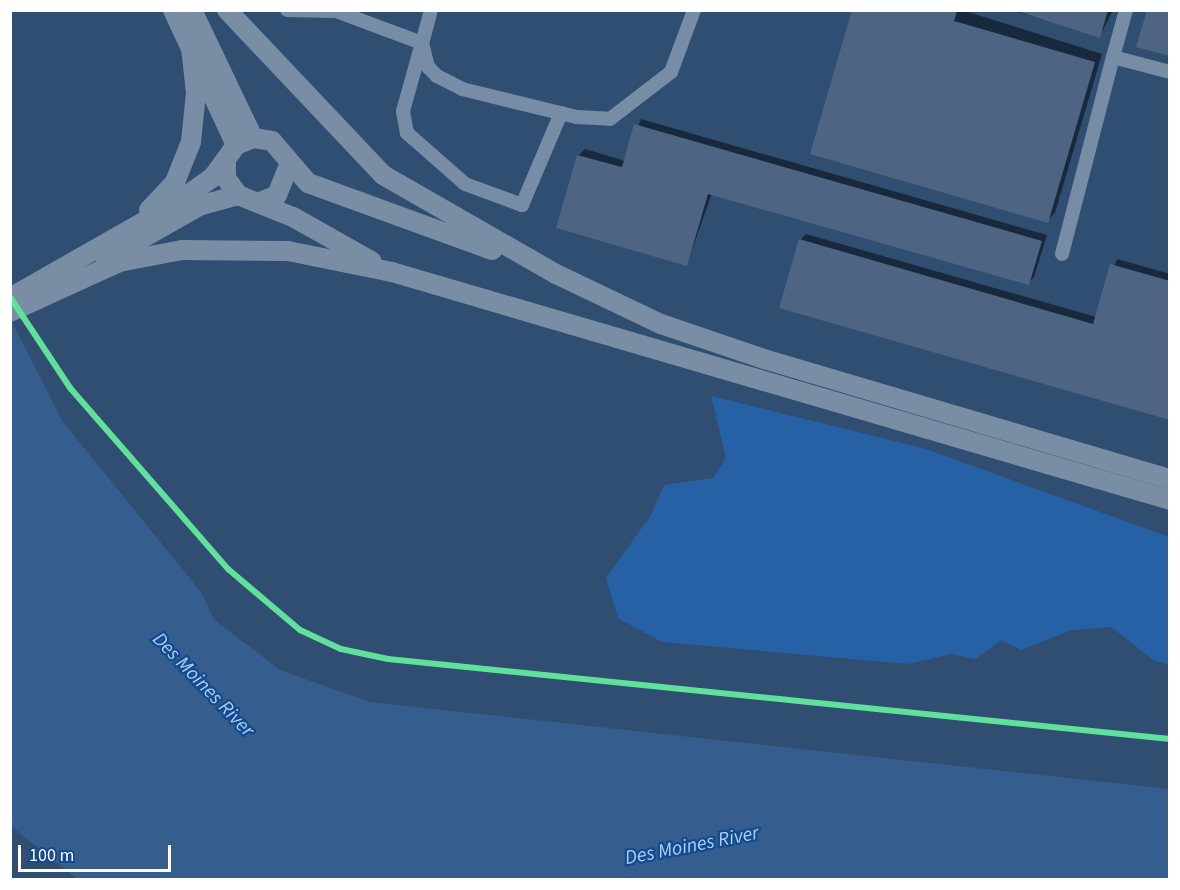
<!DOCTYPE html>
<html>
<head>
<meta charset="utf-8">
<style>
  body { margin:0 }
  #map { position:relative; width:1180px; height:890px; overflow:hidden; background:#304e72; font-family:"Source Sans 3",sans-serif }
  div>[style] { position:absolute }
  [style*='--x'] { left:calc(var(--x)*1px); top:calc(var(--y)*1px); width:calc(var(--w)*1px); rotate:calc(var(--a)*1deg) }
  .green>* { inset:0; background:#2761a5 }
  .water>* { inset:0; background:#355d8d }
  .shadow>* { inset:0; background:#0007 }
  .building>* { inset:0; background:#4d6582 }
  .minor>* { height:14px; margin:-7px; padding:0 7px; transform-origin:7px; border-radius:7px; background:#778da6 }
  .highway>* { height:20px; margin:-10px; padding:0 10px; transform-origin:10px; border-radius:10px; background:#798ea5 }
  .cycleway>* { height:6px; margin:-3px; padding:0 3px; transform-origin:3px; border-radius:3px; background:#60e19b }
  span { translate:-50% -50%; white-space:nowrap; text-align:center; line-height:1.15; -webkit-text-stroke:4.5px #144a8e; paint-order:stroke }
  .water-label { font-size:20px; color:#aacef8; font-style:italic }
  .frame { position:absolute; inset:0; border:12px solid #fff; pointer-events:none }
  .scale { position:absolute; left:18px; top:845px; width:153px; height:27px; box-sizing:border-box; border:3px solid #fff; border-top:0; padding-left:8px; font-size:18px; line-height:21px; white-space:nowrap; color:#fff; -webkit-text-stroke:4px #144a8e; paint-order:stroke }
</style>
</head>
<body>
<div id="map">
  <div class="green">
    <i style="clip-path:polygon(711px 396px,923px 448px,1169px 537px,1169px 664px,1155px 661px,1111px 627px,1072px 630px,1021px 650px,1001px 640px,975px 659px,951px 654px,908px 664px,662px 642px,618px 618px,606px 578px,651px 515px,664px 485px,713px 478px,726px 458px)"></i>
  </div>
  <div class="water">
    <i style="clip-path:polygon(10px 318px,63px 422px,201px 592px,214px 620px,280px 670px,370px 702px,1169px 789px,1169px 879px,77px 879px,11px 826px)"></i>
  </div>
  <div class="shadow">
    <i style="clip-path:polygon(854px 10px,962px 10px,1102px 54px,1055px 213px,1047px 221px)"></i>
    <i style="clip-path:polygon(1011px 10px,1113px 10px,1100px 36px)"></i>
    <i style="clip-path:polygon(641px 119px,1047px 235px,1034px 277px,1028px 283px,712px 193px,687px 264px,558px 227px,579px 155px,585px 149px,625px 161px)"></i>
    <i style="clip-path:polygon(806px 234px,1096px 317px,1117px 259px,1170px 274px,1170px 418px,800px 240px)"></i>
  </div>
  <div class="building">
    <i style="clip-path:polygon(852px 10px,957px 10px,954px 21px,1095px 62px,1048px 223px,810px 154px)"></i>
    <i style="clip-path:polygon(1014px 10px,1108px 10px,1100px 38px)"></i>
    <i style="clip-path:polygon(1147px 10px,1170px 10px,1170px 56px,1136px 47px)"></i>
    <i style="clip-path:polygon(634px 124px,1042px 241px,1029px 285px,708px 194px,687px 266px,556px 228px,577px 155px,622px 167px)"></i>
    <i style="clip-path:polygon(799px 239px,1093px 324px,1110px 264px,1170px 281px,1170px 420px,779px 308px)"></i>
  </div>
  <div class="minor">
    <i style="--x:287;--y:10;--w:49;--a:1.2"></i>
    <i style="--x:336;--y:11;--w:92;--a:20.4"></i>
    <i style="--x:422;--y:43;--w:71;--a:105.6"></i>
    <i style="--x:403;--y:111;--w:22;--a:80"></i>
    <i style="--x:407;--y:133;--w:77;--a:41.3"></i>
    <i style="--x:465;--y:184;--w:61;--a:20.2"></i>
    <i style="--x:522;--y:205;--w:100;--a:-67"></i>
    <i style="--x:431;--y:10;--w:34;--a:105"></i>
    <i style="--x:422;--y:43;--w:25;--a:76"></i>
    <i style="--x:428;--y:67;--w:13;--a:45"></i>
    <i style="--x:437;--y:76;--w:28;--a:27"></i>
    <i style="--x:462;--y:89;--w:118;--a:13.7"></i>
    <i style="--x:577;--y:117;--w:33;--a:3"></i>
    <i style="--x:610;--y:119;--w:77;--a:-37.6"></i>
    <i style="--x:671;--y:72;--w:66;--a:-69.6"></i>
    <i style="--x:1126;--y:10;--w:49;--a:105.5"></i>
    <i style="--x:1113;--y:57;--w:59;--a:14.7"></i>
    <i style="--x:1062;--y:254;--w:203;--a:-75.5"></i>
  </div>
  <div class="highway">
    <i style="--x:173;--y:10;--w:149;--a:65"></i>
    <i style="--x:192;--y:10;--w:142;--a:64.5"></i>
    <i style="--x:227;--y:10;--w:227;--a:46.6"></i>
    <i style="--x:383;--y:175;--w:199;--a:29.8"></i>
    <i style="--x:556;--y:274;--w:116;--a:25.5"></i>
    <i style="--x:661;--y:324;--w:109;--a:18.8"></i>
    <i style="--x:764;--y:359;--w:423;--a:16.5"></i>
    <i style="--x:226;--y:163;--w:15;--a:90"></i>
    <i style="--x:226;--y:178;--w:21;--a:55"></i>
    <i style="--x:238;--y:195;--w:59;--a:21.8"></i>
    <i style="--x:293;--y:217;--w:90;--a:29.4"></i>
    <i style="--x:260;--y:202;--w:18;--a:-22"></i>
    <i style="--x:277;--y:195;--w:31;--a:-68"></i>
    <i style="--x:149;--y:210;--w:38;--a:-47"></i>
    <i style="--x:175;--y:182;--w:43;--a:-68.2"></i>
    <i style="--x:191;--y:142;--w:49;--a:-84.2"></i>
    <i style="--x:196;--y:93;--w:46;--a:-96.2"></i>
    <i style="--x:106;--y:259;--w:107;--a:-29.7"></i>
    <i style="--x:199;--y:206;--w:41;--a:-15.8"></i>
    <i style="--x:17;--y:294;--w:182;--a:-29.7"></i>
    <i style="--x:175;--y:204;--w:47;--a:-35.4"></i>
    <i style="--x:213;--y:177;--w:39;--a:-54"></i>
    <i style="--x:236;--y:145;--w:18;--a:-22"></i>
    <i style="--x:253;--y:138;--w:19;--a:9"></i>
    <i style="--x:272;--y:141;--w:55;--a:49.4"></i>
    <i style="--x:308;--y:183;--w:196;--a:20"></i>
    <i style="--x:10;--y:312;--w:120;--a:-24.6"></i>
    <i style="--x:119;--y:262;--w:64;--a:-10.8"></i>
    <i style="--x:182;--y:250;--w:106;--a:0.5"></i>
    <i style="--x:288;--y:251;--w:106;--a:11.4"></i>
    <i style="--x:392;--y:272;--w:811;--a:16.33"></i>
  </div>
  <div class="cycleway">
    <i style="--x:10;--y:297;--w:110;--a:56.5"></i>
    <i style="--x:71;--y:389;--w:239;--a:48.9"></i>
    <i style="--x:228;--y:569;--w:94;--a:40.3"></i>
    <i style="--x:300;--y:630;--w:45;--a:24.9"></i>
    <i style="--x:341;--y:649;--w:48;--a:12"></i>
    <i style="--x:388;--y:659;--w:786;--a:5.84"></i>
  </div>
  <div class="water-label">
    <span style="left:203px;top:685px;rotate:46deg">Des Moines River</span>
    <span style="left:692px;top:846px;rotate:-11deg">Des Moines River</span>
  </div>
  <div class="frame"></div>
  <div class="scale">100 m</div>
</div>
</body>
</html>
